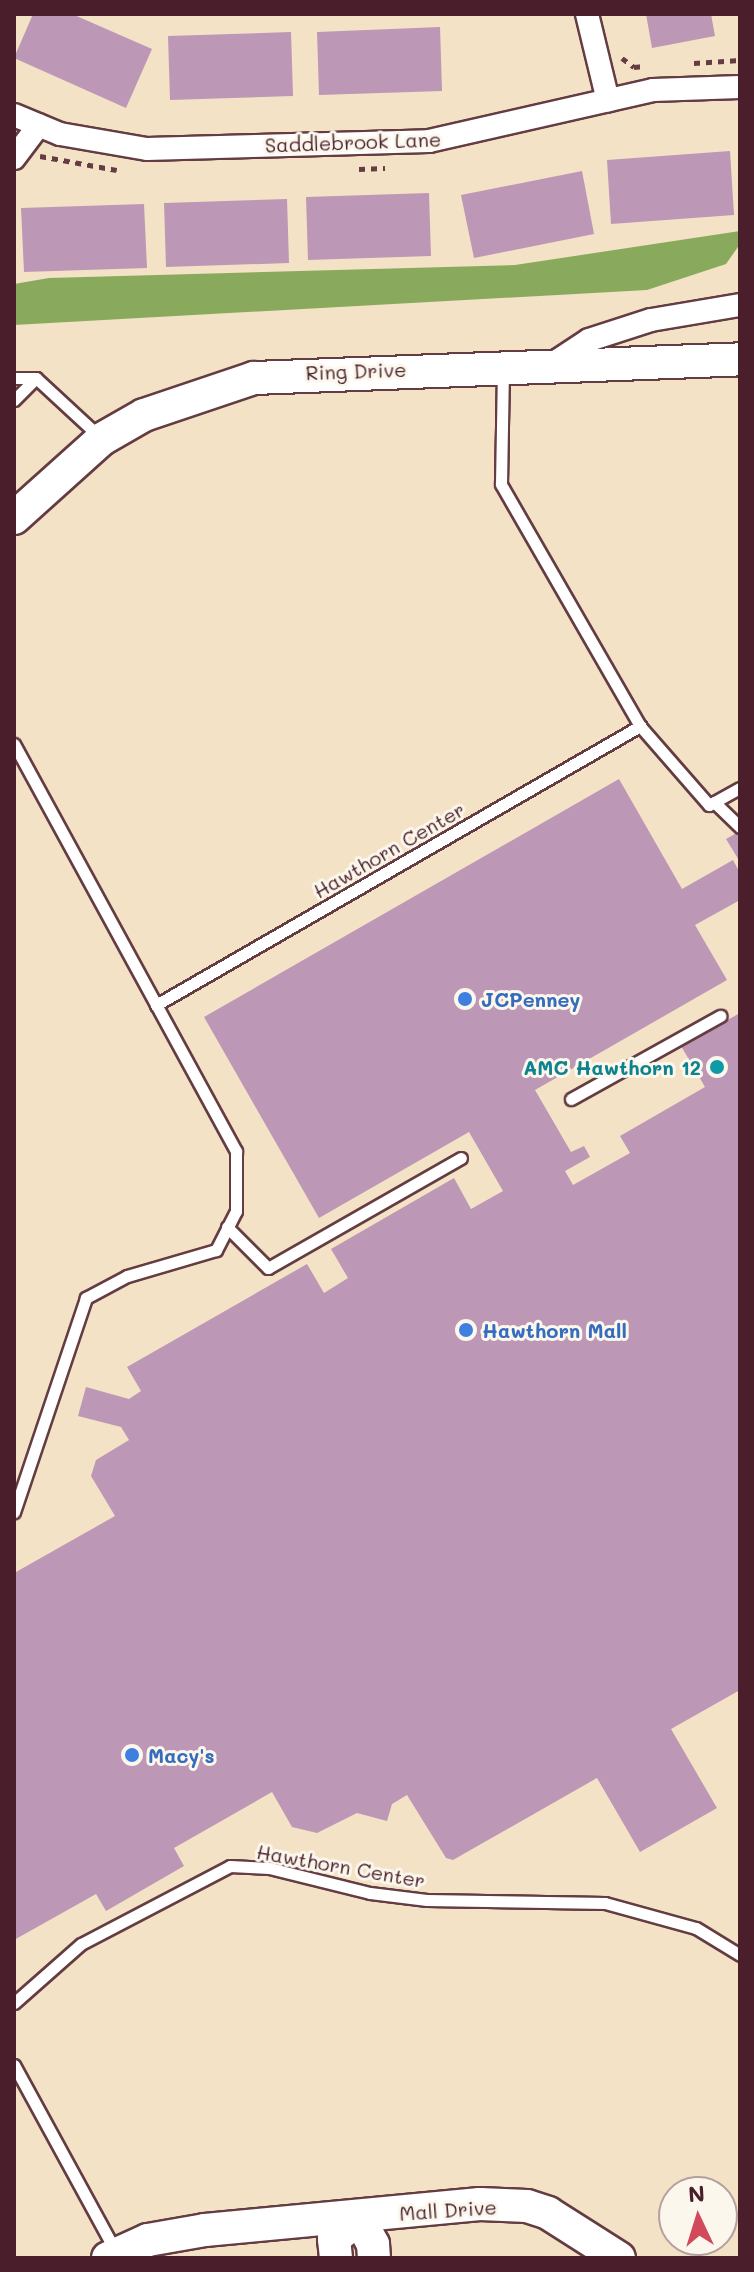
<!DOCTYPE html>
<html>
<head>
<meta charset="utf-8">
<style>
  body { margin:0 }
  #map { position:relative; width:754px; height:2272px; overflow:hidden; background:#f4e2c7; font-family:Mali,sans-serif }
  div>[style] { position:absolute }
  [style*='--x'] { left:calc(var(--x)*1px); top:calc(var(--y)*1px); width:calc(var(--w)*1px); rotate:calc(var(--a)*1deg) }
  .forest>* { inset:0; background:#89aa5d }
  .building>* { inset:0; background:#bd97b6 }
  .path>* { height:5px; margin-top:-2.5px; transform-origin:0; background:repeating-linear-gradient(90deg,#643c42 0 6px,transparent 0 12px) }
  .roads { filter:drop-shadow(2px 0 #643c42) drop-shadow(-2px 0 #643c42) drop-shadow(0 2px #643c42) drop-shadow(0 -2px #643c42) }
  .lane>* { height:11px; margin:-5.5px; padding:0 5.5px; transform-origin:5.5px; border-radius:5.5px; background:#fff }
  .street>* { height:22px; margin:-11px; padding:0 11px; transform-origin:11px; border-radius:11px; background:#fff }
  .secondary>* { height:32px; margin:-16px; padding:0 16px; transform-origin:16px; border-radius:16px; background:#fff }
  .dots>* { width:22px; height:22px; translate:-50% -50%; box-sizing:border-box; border:4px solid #fbf7ec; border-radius:50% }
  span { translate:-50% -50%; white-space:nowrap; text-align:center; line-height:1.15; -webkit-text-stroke:6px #fbf7ec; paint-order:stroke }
  .street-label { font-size:20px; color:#4a1f2b }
  .shop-label { font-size:20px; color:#366cbe; font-weight:700 }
  .left { translate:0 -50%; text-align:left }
  .culture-label { font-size:20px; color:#0d838f; font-weight:700 }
  .right { translate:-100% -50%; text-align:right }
  .frame { position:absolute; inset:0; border:16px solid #4a1f2b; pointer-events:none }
  .north { position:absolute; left:658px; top:2176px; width:80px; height:80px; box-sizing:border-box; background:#fbf7ec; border:2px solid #b4a19f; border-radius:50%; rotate:356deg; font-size:22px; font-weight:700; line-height:32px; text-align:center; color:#4a1f2b }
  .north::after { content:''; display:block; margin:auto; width:28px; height:36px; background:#d1495b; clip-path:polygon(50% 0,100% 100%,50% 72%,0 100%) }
</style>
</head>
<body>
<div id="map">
  <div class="forest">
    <i style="clip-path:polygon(740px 231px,740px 244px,726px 264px,647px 290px,14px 325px,14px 284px,49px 278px,515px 265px)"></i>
  </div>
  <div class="building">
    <i style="clip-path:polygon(33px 14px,72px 14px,152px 49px,126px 108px,14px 58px)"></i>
    <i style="clip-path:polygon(646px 14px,711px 14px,715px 36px,652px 48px)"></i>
    <i style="clip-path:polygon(440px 27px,442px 91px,319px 95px,317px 32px)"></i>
    <i style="clip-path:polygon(291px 32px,293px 96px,170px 100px,168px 36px)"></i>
    <i style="clip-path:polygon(730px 151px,734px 215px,611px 224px,607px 160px)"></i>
    <i style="clip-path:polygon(582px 171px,594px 234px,474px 258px,461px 195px)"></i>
    <i style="clip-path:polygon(429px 193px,431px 256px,308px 260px,306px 197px)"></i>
    <i style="clip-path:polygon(287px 199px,289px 263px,166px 267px,164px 203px)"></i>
    <i style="clip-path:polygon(144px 204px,147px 268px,24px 272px,21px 208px)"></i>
    <i style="clip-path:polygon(619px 779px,682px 889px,733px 860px,740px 873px,740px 900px,695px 925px,727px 980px,535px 1090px,571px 1152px,584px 1146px,590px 1157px,565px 1171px,573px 1185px,630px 1153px,620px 1136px,705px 1087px,681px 1046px,740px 1013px,740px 1690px,671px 1729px,717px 1808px,640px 1852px,597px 1778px,453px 1860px,446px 1858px,407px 1795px,392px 1804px,387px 1821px,357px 1813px,317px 1833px,292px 1827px,272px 1792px,174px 1848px,184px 1866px,106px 1911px,96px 1894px,14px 1940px,14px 1568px,16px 1572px,115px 1516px,91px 1476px,96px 1460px,129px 1440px,121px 1427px,78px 1416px,86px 1387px,129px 1399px,141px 1391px,127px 1367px,307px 1264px,324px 1293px,348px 1278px,331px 1249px,454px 1178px,471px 1209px,503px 1191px,469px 1132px,319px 1218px,204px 1017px)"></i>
    <i style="clip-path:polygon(740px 831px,740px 862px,726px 839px)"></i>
  </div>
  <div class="path">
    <i style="--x:622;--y:58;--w:15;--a:37"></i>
    <i style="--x:634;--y:67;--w:11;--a:-5"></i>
    <i style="--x:694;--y:63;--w:46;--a:-3.7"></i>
    <i style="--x:40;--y:156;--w:78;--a:10.3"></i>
    <i style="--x:359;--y:169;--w:26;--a:-2"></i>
  </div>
  <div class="roads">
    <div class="lane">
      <i style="--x:14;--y:378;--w:22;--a:0"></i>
      <i style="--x:36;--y:378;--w:88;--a:42.7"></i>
      <i style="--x:14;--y:400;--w:31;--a:-45"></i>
      <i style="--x:640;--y:726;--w:105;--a:48.9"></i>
      <i style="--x:709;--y:805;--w:35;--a:-29"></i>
      <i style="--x:14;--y:744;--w:464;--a:61.4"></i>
      <i style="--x:236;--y:1151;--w:60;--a:90"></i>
      <i style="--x:236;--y:1211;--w:44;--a:117.1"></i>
      <i style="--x:216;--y:1250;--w:93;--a:163.7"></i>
      <i style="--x:127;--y:1276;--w:47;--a:151.8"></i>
      <i style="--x:86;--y:1298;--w:226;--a:108.6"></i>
      <i style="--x:714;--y:802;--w:36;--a:44"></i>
      <i style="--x:156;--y:1005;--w:559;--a:-29.96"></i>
      <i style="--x:640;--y:726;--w:279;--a:-119.9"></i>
      <i style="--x:501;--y:484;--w:114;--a:-89"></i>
      <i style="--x:571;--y:1099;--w:171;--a:-29.1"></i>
      <i style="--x:227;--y:1227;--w:58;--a:45"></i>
      <i style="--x:268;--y:1268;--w:222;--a:-29.7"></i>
      <i style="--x:14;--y:2003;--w:89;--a:-41.4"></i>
      <i style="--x:81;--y:1944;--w:168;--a:-27.6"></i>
      <i style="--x:230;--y:1866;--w:39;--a:3"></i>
      <i style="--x:269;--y:1868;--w:104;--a:13.9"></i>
      <i style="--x:370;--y:1893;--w:57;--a:7"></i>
      <i style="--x:427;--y:1900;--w:178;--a:1"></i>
      <i style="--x:605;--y:1903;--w:94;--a:15.4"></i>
      <i style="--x:696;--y:1928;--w:52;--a:31.5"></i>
      <i style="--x:14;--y:2065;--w:211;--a:61.4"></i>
    </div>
    <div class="street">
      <i style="--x:587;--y:14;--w:89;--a:76.4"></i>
      <i style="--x:14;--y:115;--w:50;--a:22.4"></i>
      <i style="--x:60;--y:134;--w:88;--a:9.8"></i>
      <i style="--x:147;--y:149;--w:282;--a:-1.6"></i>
      <i style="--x:429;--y:141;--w:230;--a:-12.8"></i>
      <i style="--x:653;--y:90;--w:87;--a:-2"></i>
      <i style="--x:14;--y:158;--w:41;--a:-52.9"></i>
      <i style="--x:551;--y:365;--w:45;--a:-33.3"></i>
      <i style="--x:589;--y:340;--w:65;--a:-17.9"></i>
      <i style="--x:651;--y:320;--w:90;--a:-9.6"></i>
    </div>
    <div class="secondary">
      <i style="--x:14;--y:518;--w:118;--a:-41.9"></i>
      <i style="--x:102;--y:439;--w:48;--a:-29.7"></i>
      <i style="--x:144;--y:415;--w:116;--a:-18.6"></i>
      <i style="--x:254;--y:378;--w:486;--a:-2.2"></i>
      <i style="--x:108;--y:2258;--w:44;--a:-24.2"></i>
      <i style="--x:148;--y:2240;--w:58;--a:-10"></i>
      <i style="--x:205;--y:2230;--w:276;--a:-5.4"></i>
      <i style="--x:480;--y:2204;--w:47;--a:2.4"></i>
      <i style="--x:527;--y:2206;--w:22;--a:18"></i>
      <i style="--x:548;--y:2213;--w:84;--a:32.4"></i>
      <i style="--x:336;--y:2258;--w:19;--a:-96"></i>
      <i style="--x:334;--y:2239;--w:33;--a:-40"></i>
      <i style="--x:359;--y:2218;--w:30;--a:62"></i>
      <i style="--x:373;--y:2244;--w:14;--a:86"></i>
    </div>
  </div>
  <div class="dots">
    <i style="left:465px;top:999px;background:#3f7fe0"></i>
    <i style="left:717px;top:1067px;background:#0f9aa8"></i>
    <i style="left:466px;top:1330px;background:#3f7fe0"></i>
    <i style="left:132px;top:1755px;background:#3f7fe0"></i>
  </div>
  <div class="street-label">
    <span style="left:353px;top:142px;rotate:-2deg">Saddlebrook Lane</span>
    <span style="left:356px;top:371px;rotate:-2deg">Ring Drive</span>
    <span style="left:389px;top:850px;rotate:-30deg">Hawthorn Center</span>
    <span style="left:341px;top:1866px;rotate:10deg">Hawthorn Center</span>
    <span style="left:448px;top:2210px;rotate:-4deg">Mall Drive</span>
  </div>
  <div class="shop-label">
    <span class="left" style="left:481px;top:999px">JCPenney</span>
    <span class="left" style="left:482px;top:1330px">Hawthorn Mall</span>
    <span class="left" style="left:148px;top:1755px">Macy's</span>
  </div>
  <div class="culture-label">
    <span class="right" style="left:701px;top:1067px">AMC Hawthorn 12</span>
  </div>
  <div class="frame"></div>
  <div class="north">N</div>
</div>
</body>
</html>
